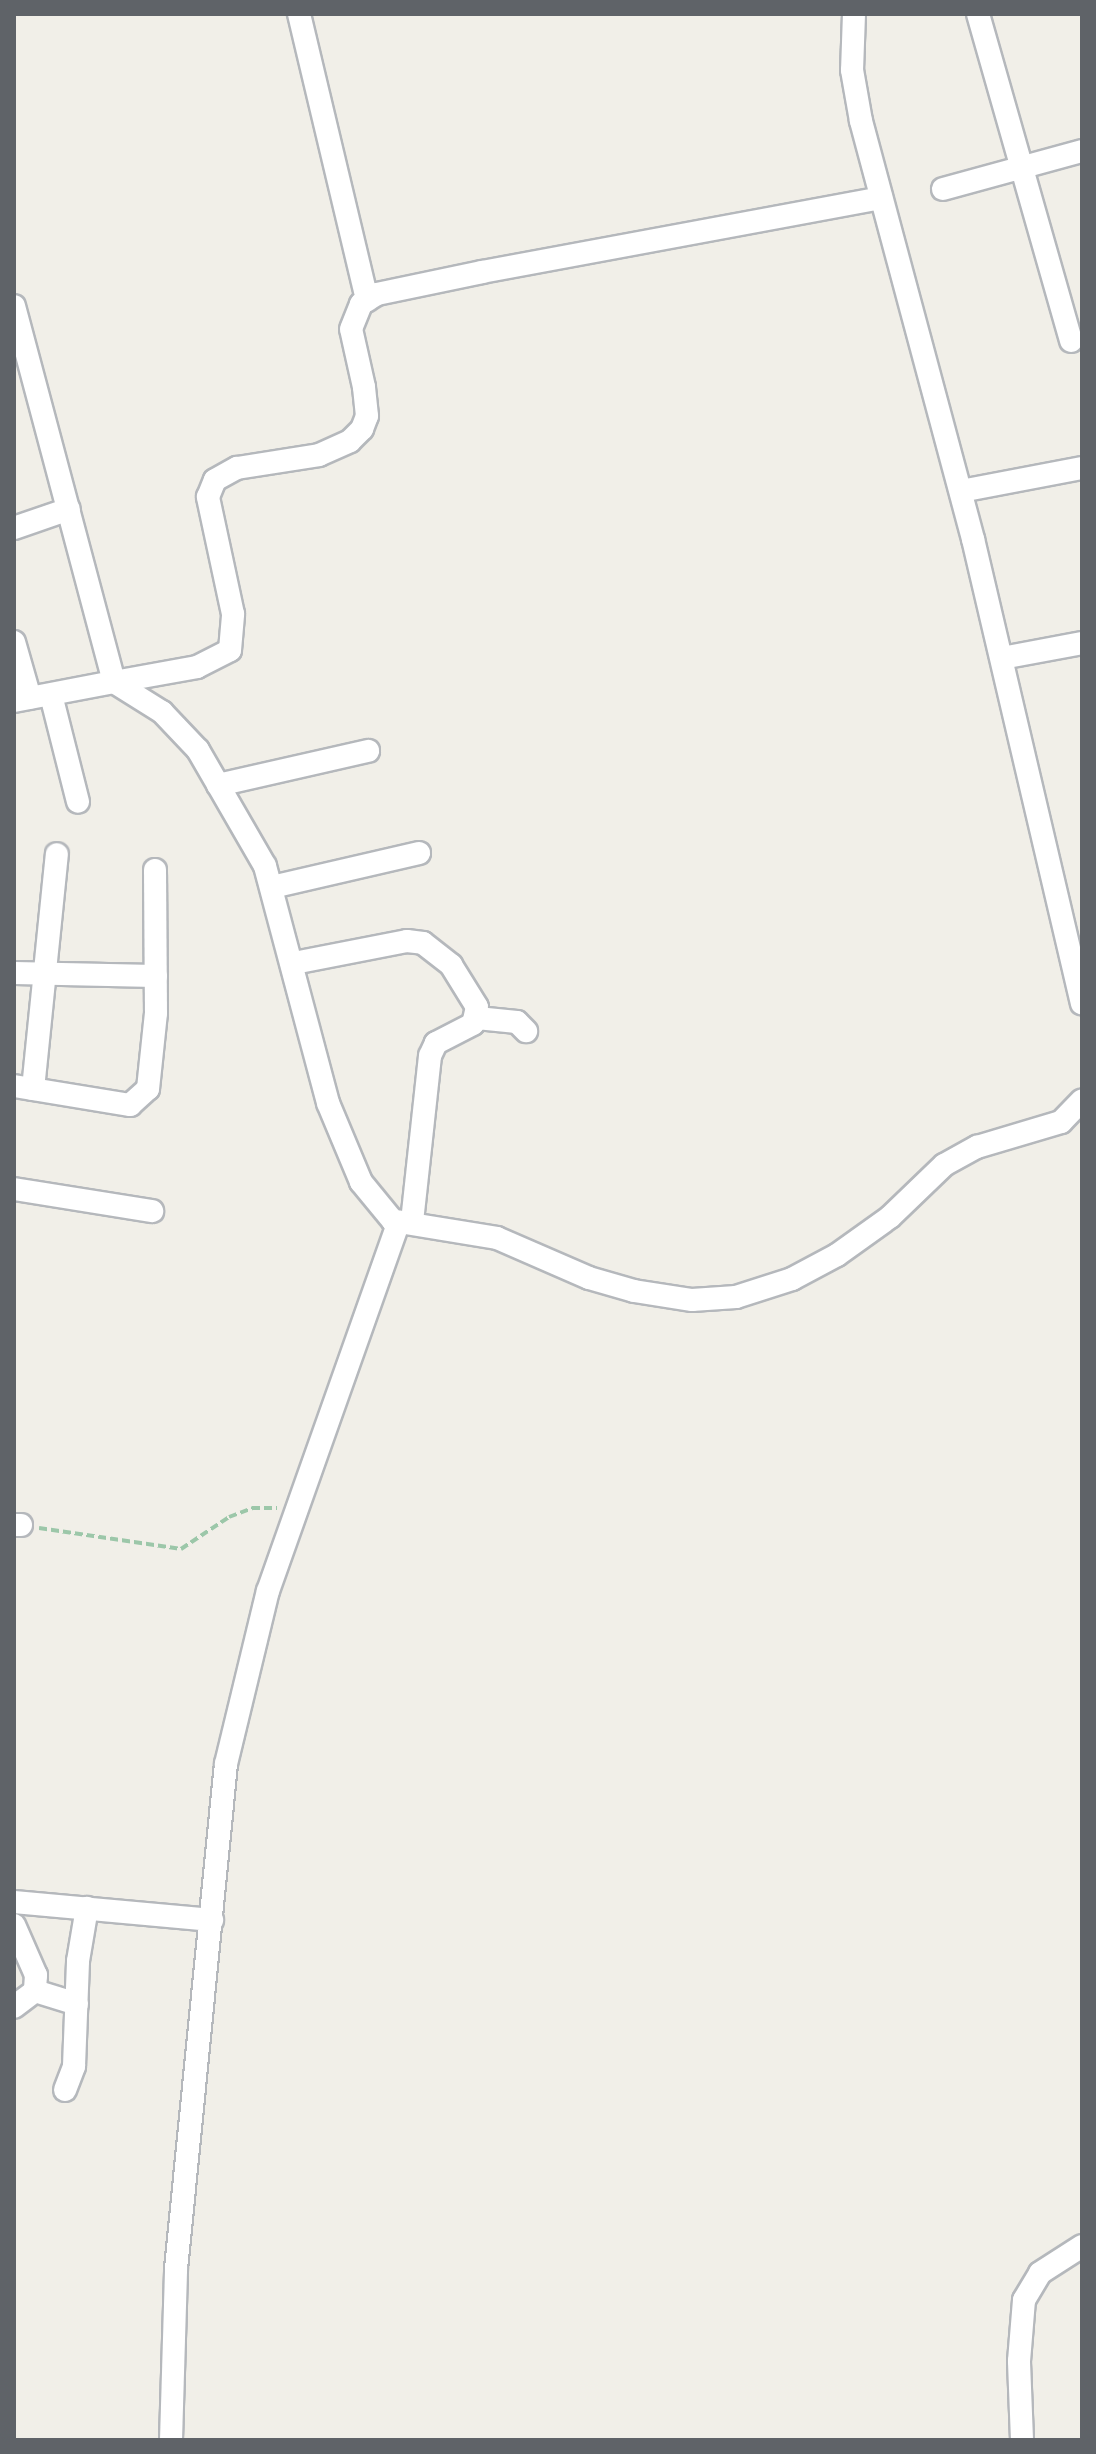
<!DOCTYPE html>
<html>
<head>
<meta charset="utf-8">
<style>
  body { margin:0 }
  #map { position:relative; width:1096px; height:2454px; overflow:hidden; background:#f1efe8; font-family:Poppins,sans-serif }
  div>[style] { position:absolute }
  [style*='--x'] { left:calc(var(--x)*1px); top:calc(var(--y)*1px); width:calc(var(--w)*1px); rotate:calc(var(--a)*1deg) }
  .path>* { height:4px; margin-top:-2px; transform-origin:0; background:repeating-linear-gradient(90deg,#9cc7a9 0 8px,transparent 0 12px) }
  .roads { filter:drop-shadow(2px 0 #b5b8bc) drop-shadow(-2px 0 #b5b8bc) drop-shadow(0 2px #b5b8bc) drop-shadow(0 -2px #b5b8bc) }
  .street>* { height:22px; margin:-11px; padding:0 11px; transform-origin:11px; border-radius:11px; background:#fff }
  span { translate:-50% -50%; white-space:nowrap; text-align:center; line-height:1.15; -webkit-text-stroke:8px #fff; paint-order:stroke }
  .frame { position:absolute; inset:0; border:16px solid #5f6368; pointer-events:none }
</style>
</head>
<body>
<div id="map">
  <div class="path">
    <i style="--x:39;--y:1528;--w:144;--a:8.4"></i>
    <i style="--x:181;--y:1549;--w:58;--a:-33.7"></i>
    <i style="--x:229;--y:1517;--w:25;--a:-21"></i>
    <i style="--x:252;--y:1508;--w:25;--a:0"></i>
  </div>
  <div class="roads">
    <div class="street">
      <i style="--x:299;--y:14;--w:294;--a:76.6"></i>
      <i style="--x:854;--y:14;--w:56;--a:92"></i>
      <i style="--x:852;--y:70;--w:52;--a:80"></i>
      <i style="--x:861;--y:121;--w:433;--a:75"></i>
      <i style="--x:973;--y:539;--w:477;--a:76.8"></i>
      <i style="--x:978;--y:14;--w:340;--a:74.1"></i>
      <i style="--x:943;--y:189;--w:144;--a:-15.3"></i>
      <i style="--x:14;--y:306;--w:389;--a:75.1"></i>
      <i style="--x:114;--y:682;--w:84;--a:-10.2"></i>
      <i style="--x:197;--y:667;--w:37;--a:-27"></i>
      <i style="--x:230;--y:650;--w:36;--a:-85"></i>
      <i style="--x:233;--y:614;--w:120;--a:-102.1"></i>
      <i style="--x:208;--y:497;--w:18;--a:-68"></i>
      <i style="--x:215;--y:480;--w:25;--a:-29"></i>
      <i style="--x:237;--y:468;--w:83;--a:-9"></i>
      <i style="--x:319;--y:455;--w:34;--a:-24"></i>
      <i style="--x:350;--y:441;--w:17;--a:-45"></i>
      <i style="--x:362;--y:429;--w:14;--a:-69"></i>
      <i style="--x:367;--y:416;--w:29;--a:-96"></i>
      <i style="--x:364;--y:387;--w:59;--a:-102.6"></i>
      <i style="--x:351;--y:329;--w:27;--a:-68"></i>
      <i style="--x:361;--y:304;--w:19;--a:-32"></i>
      <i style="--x:377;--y:294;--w:107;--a:-11.8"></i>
      <i style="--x:482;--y:272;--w:406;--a:-10.5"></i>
      <i style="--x:961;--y:491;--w:123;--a:-10.8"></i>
      <i style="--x:14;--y:528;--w:58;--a:-19.1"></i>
      <i style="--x:14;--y:642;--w:58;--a:74.1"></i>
      <i style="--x:1002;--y:658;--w:81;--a:-10.6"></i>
      <i style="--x:51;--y:695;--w:110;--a:75.8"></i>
      <i style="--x:14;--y:701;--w:102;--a:-10.8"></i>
      <i style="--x:114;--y:682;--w:57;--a:32"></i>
      <i style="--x:162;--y:712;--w:52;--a:46.5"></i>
      <i style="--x:198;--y:750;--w:134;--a:60"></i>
      <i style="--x:265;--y:866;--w:245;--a:75.1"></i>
      <i style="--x:328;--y:1103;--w:86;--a:67.3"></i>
      <i style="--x:361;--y:1182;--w:50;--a:50.6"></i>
      <i style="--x:393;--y:1221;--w:105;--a:9.3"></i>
      <i style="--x:497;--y:1238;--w:100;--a:23.5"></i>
      <i style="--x:589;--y:1278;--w:47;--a:16.1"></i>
      <i style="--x:634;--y:1291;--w:59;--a:8.8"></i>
      <i style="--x:692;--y:1300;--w:44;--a:-3.9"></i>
      <i style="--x:736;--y:1297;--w:59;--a:-17.8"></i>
      <i style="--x:792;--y:1279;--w:51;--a:-28.1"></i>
      <i style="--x:837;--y:1255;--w:65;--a:-35.6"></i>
      <i style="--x:890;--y:1217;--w:75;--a:-43.9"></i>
      <i style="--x:944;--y:1165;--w:38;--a:-29"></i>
      <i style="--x:977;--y:1147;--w:88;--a:-16.6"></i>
      <i style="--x:1061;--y:1122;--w:30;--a:-46"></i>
      <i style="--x:218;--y:785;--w:154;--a:-12.8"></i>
      <i style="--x:272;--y:887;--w:151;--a:-13"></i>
      <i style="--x:294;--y:963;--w:115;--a:-11"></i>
      <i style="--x:407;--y:941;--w:16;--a:7"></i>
      <i style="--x:423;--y:943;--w:36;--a:38"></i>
      <i style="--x:451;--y:965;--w:49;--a:58.2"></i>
      <i style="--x:477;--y:1007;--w:17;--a:103"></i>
      <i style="--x:473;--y:1024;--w:42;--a:152.8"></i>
      <i style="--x:436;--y:1043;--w:14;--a:115"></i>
      <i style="--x:430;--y:1056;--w:168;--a:96.2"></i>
      <i style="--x:14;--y:973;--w:142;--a:1.2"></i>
      <i style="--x:477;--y:1018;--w:40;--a:5.7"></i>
      <i style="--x:517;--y:1022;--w:13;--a:45"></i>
      <i style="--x:14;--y:1086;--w:118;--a:9.3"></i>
      <i style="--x:130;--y:1105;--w:24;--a:-42"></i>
      <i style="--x:148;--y:1089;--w:76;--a:-84"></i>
      <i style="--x:156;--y:1013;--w:143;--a:-90.4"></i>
      <i style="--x:33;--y:1089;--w:236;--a:-84.2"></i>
      <i style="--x:14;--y:1189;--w:140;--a:9.1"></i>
      <i style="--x:14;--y:1525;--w:7;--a:0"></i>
      <i style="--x:14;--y:1902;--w:199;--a:5.2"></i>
      <i style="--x:14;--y:1925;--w:55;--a:66.3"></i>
      <i style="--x:36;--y:1975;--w:16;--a:94"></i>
      <i style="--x:35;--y:1991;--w:26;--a:143"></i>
      <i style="--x:35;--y:1991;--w:44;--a:17.2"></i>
      <i style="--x:65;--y:2090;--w:26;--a:-69"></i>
      <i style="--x:74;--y:2066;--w:105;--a:-87.8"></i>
      <i style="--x:78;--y:1961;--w:54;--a:-80.4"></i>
      <i style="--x:171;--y:2440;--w:171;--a:-88.3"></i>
      <i style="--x:176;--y:2269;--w:507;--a:-84.35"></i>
      <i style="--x:226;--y:1764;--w:178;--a:-76.4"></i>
      <i style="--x:268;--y:1591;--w:392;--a:-70.5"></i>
      <i style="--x:1022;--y:2440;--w:79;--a:-92.2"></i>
      <i style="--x:1019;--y:2361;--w:61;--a:-85.3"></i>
      <i style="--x:1024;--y:2300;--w:31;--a:-59"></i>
      <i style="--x:1040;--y:2273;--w:50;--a:-32.7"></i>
    </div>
  </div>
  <div class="frame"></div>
</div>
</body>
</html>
